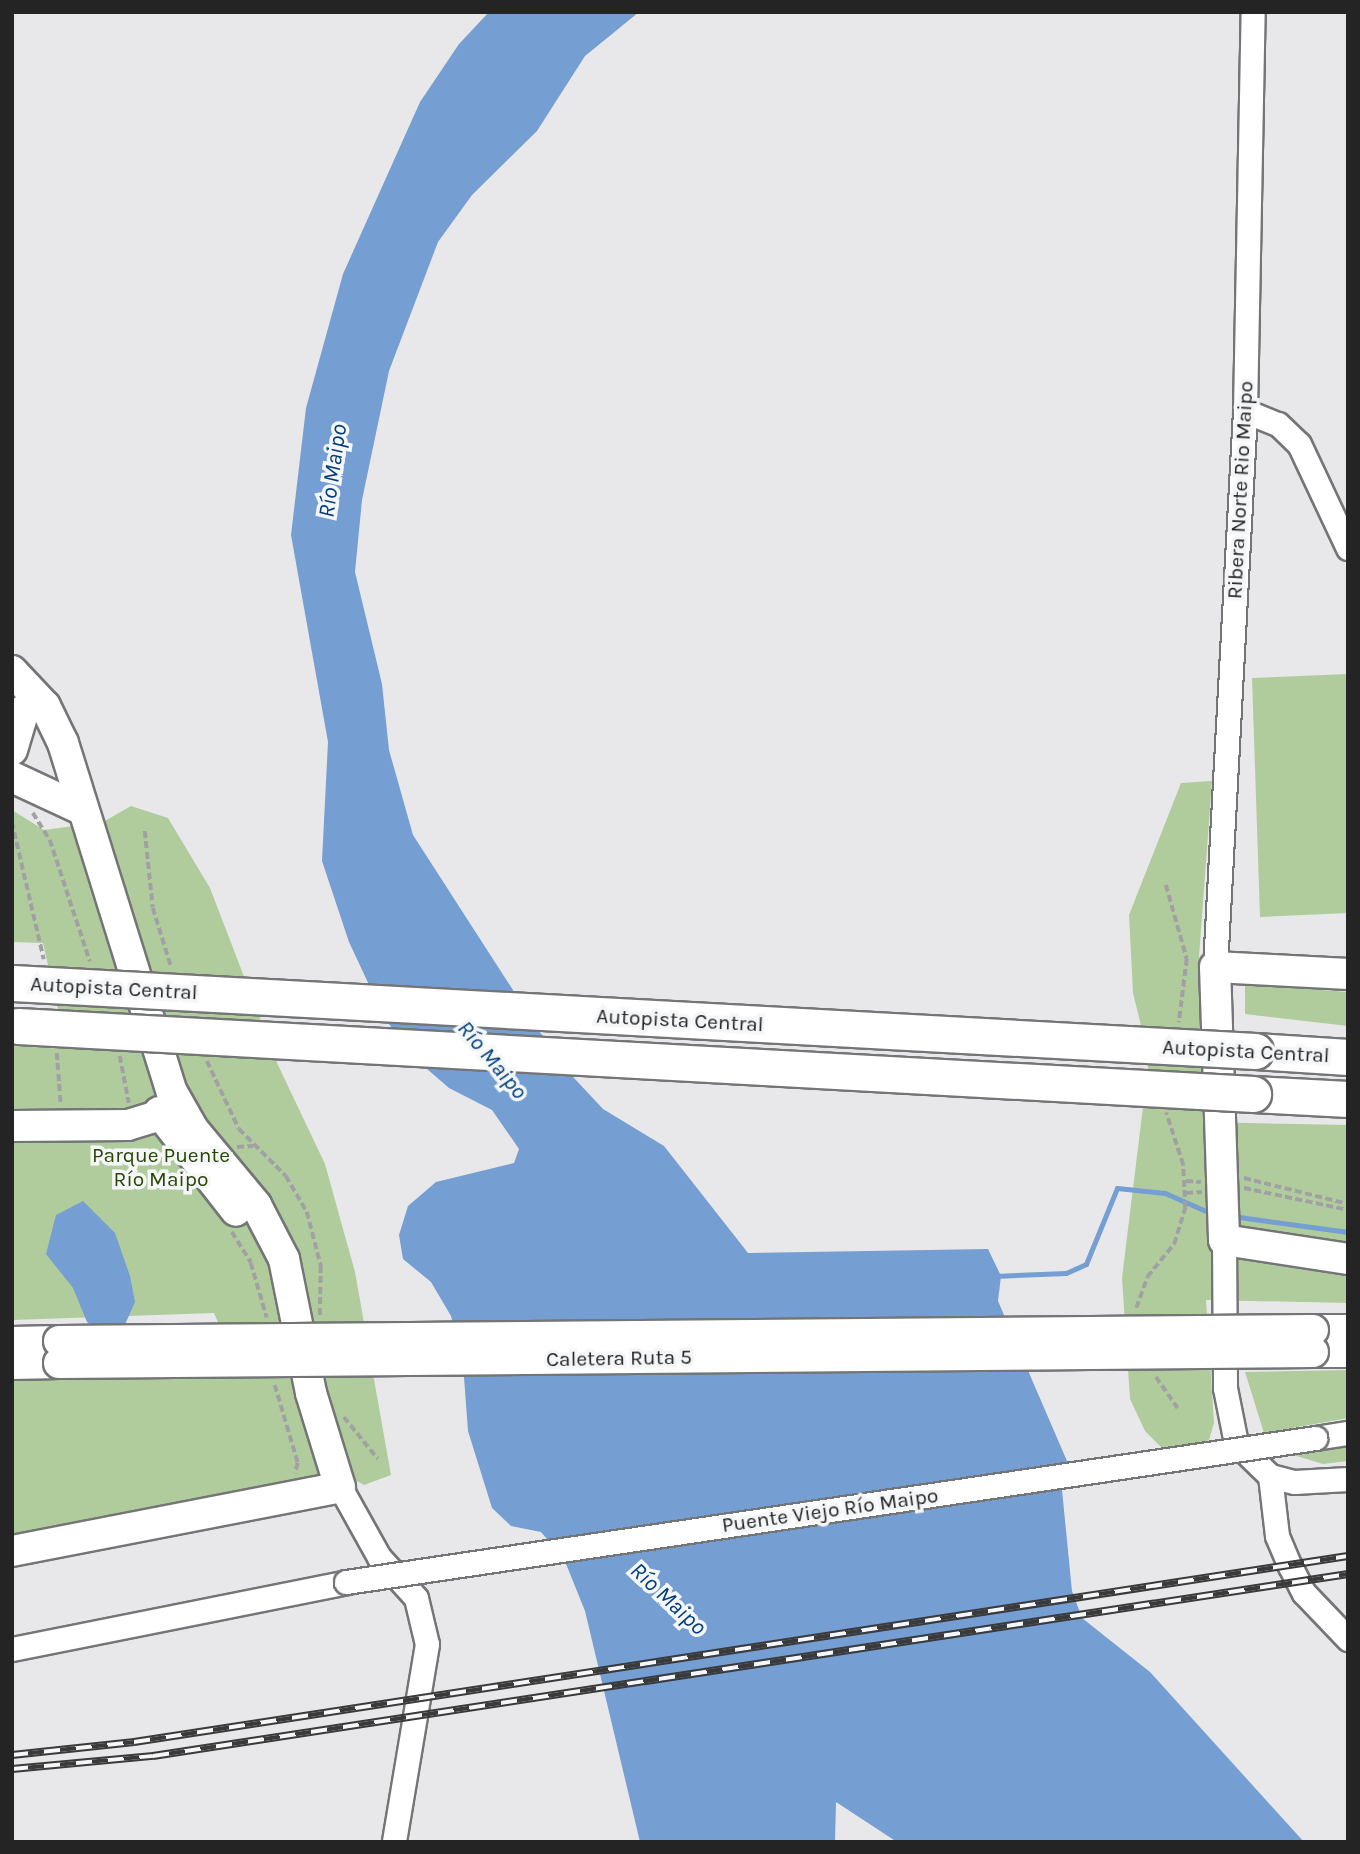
<!DOCTYPE html>
<html>
<head>
<meta charset="utf-8">
<style>
  body { margin:0 }
  #map { position:relative; width:1360px; height:1854px; overflow:hidden; background:#e8e8ea; font-family:Karla,sans-serif }
  div>[style] { position:absolute }
  [style*='--x'] { left:calc(var(--x)*1px); top:calc(var(--y)*1px); width:calc(var(--w)*1px); rotate:calc(var(--a)*1deg) }
  .green>* { inset:0; background:#b0cc9d }
  .water>* { inset:0; background:#759ed3 }
  .stream>* { height:5px; margin:-2.5px; padding:0 2.5px; transform-origin:2.5px; border-radius:2.5px; background:#759ed3 }
  .path>* { height:3.5px; margin-top:-1.75px; transform-origin:0; background:repeating-linear-gradient(90deg,#a1a1a3 0 7px,transparent 0 10.5px) }
  .roads { filter:drop-shadow(2px 0 #747576) drop-shadow(-2px 0 #747576) drop-shadow(0 2px #747576) drop-shadow(0 -2px #747576) }
  .minor>* { height:23px; margin:-11.5px; padding:0 11.5px; transform-origin:11.5px; border-radius:11.5px; background:#fff }
  .major>* { height:30px; margin:-15px; padding:0 15px; transform-origin:15px; border-radius:15px; background:#fff }
  .highway>* { height:35px; margin:-17.5px; padding:0 17.5px; transform-origin:17.5px; border-radius:17.5px; background:#fff }
  .rail>* { height:8px; margin-top:-4px; transform-origin:0; background:repeating-linear-gradient(90deg,#f5f6f8 0 16px,#3a3a3a 0 32px); box-sizing:border-box; border-block:2px solid #3a3a3a }
  .bridges { filter:drop-shadow(2px 0 #747576) drop-shadow(-2px 0 #747576) drop-shadow(0 2px #747576) drop-shadow(0 -2px #747576) }
  .minor-bridge>* { height:23px; margin:-11.5px; padding:0 11.5px; transform-origin:11.5px; border-radius:11.5px; background:#fff }
  .major-bridge>* { height:30px; margin:-15px; padding:0 15px; transform-origin:15px; border-radius:15px; background:#fff }
  .highway-bridge>* { height:35px; margin:-17.5px; padding:0 17.5px; transform-origin:17.5px; border-radius:17.5px; background:#fff }
  span { translate:-50% -50%; white-space:nowrap; text-align:center; line-height:1.15; -webkit-text-stroke:7px #f5f6f8; paint-order:stroke }
  .street-label { font-size:21px; color:#242424 }
  .park-label { font-size:21px; color:#274604 }
  .water-label { font-size:23px; color:#013d7c; font-style:italic }
  .frame { position:absolute; inset:0; border:14px solid #242424; pointer-events:none }
</style>
</head>
<body>
<div id="map">
  <div class="green">
    <i style="clip-path:polygon(1348px 674px,1348px 913px,1260px 917px,1252px 678px)"></i>
    <i style="clip-path:polygon(1212px 781px,1199px 957px,1203px 1122px,1348px 1125px,1348px 1303px,1206px 1300px,1214px 1423px,1209px 1440px,1186px 1452px,1163px 1449px,1145px 1431px,1130px 1399px,1122px 1278px,1149px 1058px,1133px 993px,1129px 915px,1181px 783px)"></i>
    <i style="clip-path:polygon(131px 806px,168px 818px,210px 888px,278px 1065px,325px 1164px,355px 1272px,391px 1475px,364px 1485px,346px 1475px,12px 1538px,12px 1379px,240px 1373px,214px 1313px,12px 1320px,12px 1046px,67px 1049px,43px 943px,12px 942px,12px 810px,44px 830px,103px 822px)"></i>
    <i style="clip-path:polygon(1245px 984px,1348px 992px,1348px 1026px,1245px 1014px)"></i>
    <i style="clip-path:polygon(1348px 1370px,1348px 1418px,1264px 1433px,1245px 1372px)"></i>
    <i style="clip-path:polygon(1348px 1441px,1348px 1461px,1323px 1464px,1283px 1452px)"></i>
  </div>
  <div class="water">
    <i style="clip-path:polygon(489px 12px,639px 12px,585px 56px,537px 131px,472px 195px,438px 242px,389px 371px,362px 500px,355px 572px,382px 684px,389px 750px,413px 835px,560px 1063px,603px 1109px,664px 1146px,748px 1253px,988px 1249px,1001px 1276px,998px 1301px,1067px 1461px,1062px 1490px,1072px 1591px,1082px 1618px,1150px 1672px,1304px 1842px,897px 1842px,836px 1802px,835px 1842px,640px 1842px,585px 1611px,564px 1559px,541px 1532px,511px 1526px,492px 1508px,468px 1431px,463px 1364px,451px 1316px,431px 1282px,403px 1259px,399px 1235px,408px 1206px,436px 1182px,514px 1163px,519px 1149px,492px 1110px,449px 1088px,419px 1062px,385px 1019px,349px 942px,322px 861px,328px 742px,291px 535px,306px 408px,343px 274px,420px 102px,459px 44px)"></i>
    <i style="clip-path:polygon(83px 1201px,115px 1233px,130px 1276px,135px 1302px,123px 1329px,95px 1329px,87px 1322px,73px 1288px,46px 1254px,56px 1215px)"></i>
  </div>
  <div class="stream">
    <i style="--x:1239;--y:1217;--w:110;--a:7.8"></i>
    <i style="--x:994;--y:1276;--w:72;--a:-2.4"></i>
    <i style="--x:1066;--y:1273;--w:22;--a:-24"></i>
    <i style="--x:1086;--y:1264;--w:82;--a:-67.8"></i>
    <i style="--x:1117;--y:1188;--w:48;--a:5.9"></i>
    <i style="--x:1165;--y:1193;--w:47;--a:23.8"></i>
  </div>
  <div class="path">
    <i style="--x:33;--y:813;--w:32;--a:58"></i>
    <i style="--x:50;--y:840;--w:128;--a:71.8"></i>
    <i style="--x:12;--y:822;--w:141;--a:76.9"></i>
    <i style="--x:145;--y:831;--w:77;--a:84.1"></i>
    <i style="--x:153;--y:908;--w:61;--a:72.8"></i>
    <i style="--x:1166;--y:885;--w:77;--a:74.2"></i>
    <i style="--x:1187;--y:959;--w:64;--a:97.1"></i>
    <i style="--x:57;--y:1053;--w:52;--a:85.6"></i>
    <i style="--x:120;--y:1056;--w:48;--a:79.2"></i>
    <i style="--x:207;--y:1061;--w:75;--a:64.8"></i>
    <i style="--x:239;--y:1129;--w:66;--a:45"></i>
    <i style="--x:286;--y:1176;--w:42;--a:59.7"></i>
    <i style="--x:307;--y:1212;--w:56;--a:75.5"></i>
    <i style="--x:321;--y:1266;--w:50;--a:91.1"></i>
    <i style="--x:237;--y:1147;--w:16;--a:-4"></i>
    <i style="--x:1244;--y:1178;--w:107;--a:14"></i>
    <i style="--x:1186;--y:1181;--w:15;--a:4"></i>
    <i style="--x:1244;--y:1188;--w:106;--a:11.9"></i>
    <i style="--x:1186;--y:1193;--w:16;--a:-4"></i>
    <i style="--x:232;--y:1232;--w:36;--a:58"></i>
    <i style="--x:251;--y:1263;--w:57;--a:73.8"></i>
    <i style="--x:1136;--y:1308;--w:33;--a:-70"></i>
    <i style="--x:1147;--y:1277;--w:43;--a:-50.7"></i>
    <i style="--x:1174;--y:1244;--w:38;--a:-73"></i>
    <i style="--x:1185;--y:1208;--w:43;--a:-92.7"></i>
    <i style="--x:1183;--y:1165;--w:55;--a:-108.1"></i>
    <i style="--x:1156;--y:1377;--w:38;--a:55"></i>
    <i style="--x:275;--y:1385;--w:81;--a:73.6"></i>
    <i style="--x:298;--y:1463;--w:11;--a:105"></i>
    <i style="--x:344;--y:1417;--w:54;--a:51"></i>
  </div>
  <div class="roads">
    <div class="minor">
      <i style="--x:1245;--y:411;--w:35;--a:22"></i>
      <i style="--x:1278;--y:424;--w:29;--a:44"></i>
      <i style="--x:1299;--y:444;--w:115;--a:64.8"></i>
      <i style="--x:1215;--y:967;--w:557;--a:-86.91"></i>
      <i style="--x:1245;--y:411;--w:399;--a:-88.9"></i>
      <i style="--x:1224;--y:1240;--w:148;--a:89.6"></i>
      <i style="--x:1225;--y:1388;--w:56;--a:78.7"></i>
      <i style="--x:1236;--y:1443;--w:47;--a:44.1"></i>
      <i style="--x:1270;--y:1476;--w:25;--a:14"></i>
      <i style="--x:1294;--y:1482;--w:54;--a:-3.2"></i>
      <i style="--x:1315;--y:1438;--w:33;--a:-9"></i>
      <i style="--x:1270;--y:1476;--w:60;--a:83.3"></i>
      <i style="--x:1277;--y:1536;--w:33;--a:67"></i>
      <i style="--x:1290;--y:1566;--w:30;--a:63"></i>
      <i style="--x:1304;--y:1593;--w:64;--a:46.3"></i>
      <i style="--x:340;--y:1487;--w:80;--a:60.9"></i>
      <i style="--x:379;--y:1557;--w:55;--a:47.9"></i>
      <i style="--x:416;--y:1598;--w:47;--a:76.6"></i>
      <i style="--x:427;--y:1644;--w:201;--a:99.5"></i>
      <i style="--x:12;--y:1649;--w:341;--a:-11.3"></i>
    </div>
    <div class="major">
      <i style="--x:12;--y:671;--w:48;--a:46.7"></i>
      <i style="--x:45;--y:706;--w:41;--a:64.1"></i>
      <i style="--x:63;--y:743;--w:366;--a:72.7"></i>
      <i style="--x:172;--y:1092;--w:43;--a:60.4"></i>
      <i style="--x:193;--y:1129;--w:99;--a:50.3"></i>
      <i style="--x:256;--y:1205;--w:61;--a:62.6"></i>
      <i style="--x:284;--y:1259;--w:137;--a:78.6"></i>
      <i style="--x:311;--y:1393;--w:98;--a:72.9"></i>
      <i style="--x:12;--y:750;--w:42;--a:-73.3"></i>
      <i style="--x:12;--y:777;--w:78;--a:24.9"></i>
      <i style="--x:1348;--y:974;--w:133;--a:-177"></i>
      <i style="--x:1215;--y:967;--w:273;--a:88.1"></i>
      <i style="--x:1224;--y:1240;--w:125;--a:8.7"></i>
      <i style="--x:159;--y:1112;--w:125;--a:52.1"></i>
      <i style="--x:12;--y:1126;--w:116;--a:-0.5"></i>
      <i style="--x:128;--y:1125;--w:51;--a:-17"></i>
      <i style="--x:1313;--y:1330;--w:35;--a:0"></i>
      <i style="--x:12;--y:1342;--w:47;--a:-1.2"></i>
      <i style="--x:1313;--y:1352;--w:35;--a:0"></i>
      <i style="--x:12;--y:1364;--w:47;--a:-1.2"></i>
      <i style="--x:12;--y:1551;--w:334;--a:-11"></i>
    </div>
    <div class="highway">
      <i style="--x:1255;--y:1051;--w:93;--a:3.7"></i>
      <i style="--x:1253;--y:1094;--w:95;--a:3"></i>
    </div>
  </div>
  <div class="rail">
    <i style="--x:12;--y:1755;--w:123;--a:-6.1"></i>
    <i style="--x:134;--y:1742;--w:1228;--a:-8.71"></i>
    <i style="--x:12;--y:1769;--w:142;--a:-5.3"></i>
    <i style="--x:153;--y:1756;--w:1209;--a:-8.66"></i>
  </div>
  <div class="bridges">
    <div class="minor-bridge">
      <i style="--x:346;--y:1582;--w:980;--a:-8.45"></i>
    </div>
    <div class="major-bridge">
      <i style="--x:59;--y:1341;--w:1254;--a:-0.5"></i>
      <i style="--x:59;--y:1363;--w:1254;--a:-0.5"></i>
    </div>
    <div class="highway-bridge">
      <i style="--x:13;--y:983;--w:1244;--a:3.13"></i>
      <i style="--x:18;--y:1026;--w:1237;--a:3.15"></i>
    </div>
  </div>
  <div class="street-label">
    <span style="left:1240px;top:490px;rotate:-87deg">Ribera Norte Rio Maipo</span>
    <span style="left:114px;top:988px;rotate:3deg">Autopista Central</span>
    <span style="left:680px;top:1020px;rotate:3deg">Autopista Central</span>
    <span style="left:1246px;top:1051px;rotate:3deg">Autopista Central</span>
    <span style="left:619px;top:1358px;rotate:-1deg">Caletera Ruta 5</span>
    <span style="left:830px;top:1510px;rotate:-8deg">Puente Viejo Río Maipo</span>
  </div>
  <div class="park-label">
    <span style="left:161px;top:1167px">Parque Puente<br>Río Maipo</span>
  </div>
  <div class="water-label">
    <span style="left:333px;top:471px;rotate:-82deg">Río Maipo</span>
    <span style="left:492px;top:1060px;rotate:50deg">Río Maipo</span>
    <span style="left:668px;top:1599px;rotate:43deg">Río Maipo</span>
  </div>
  <div class="frame"></div>
</div>
</body>
</html>
